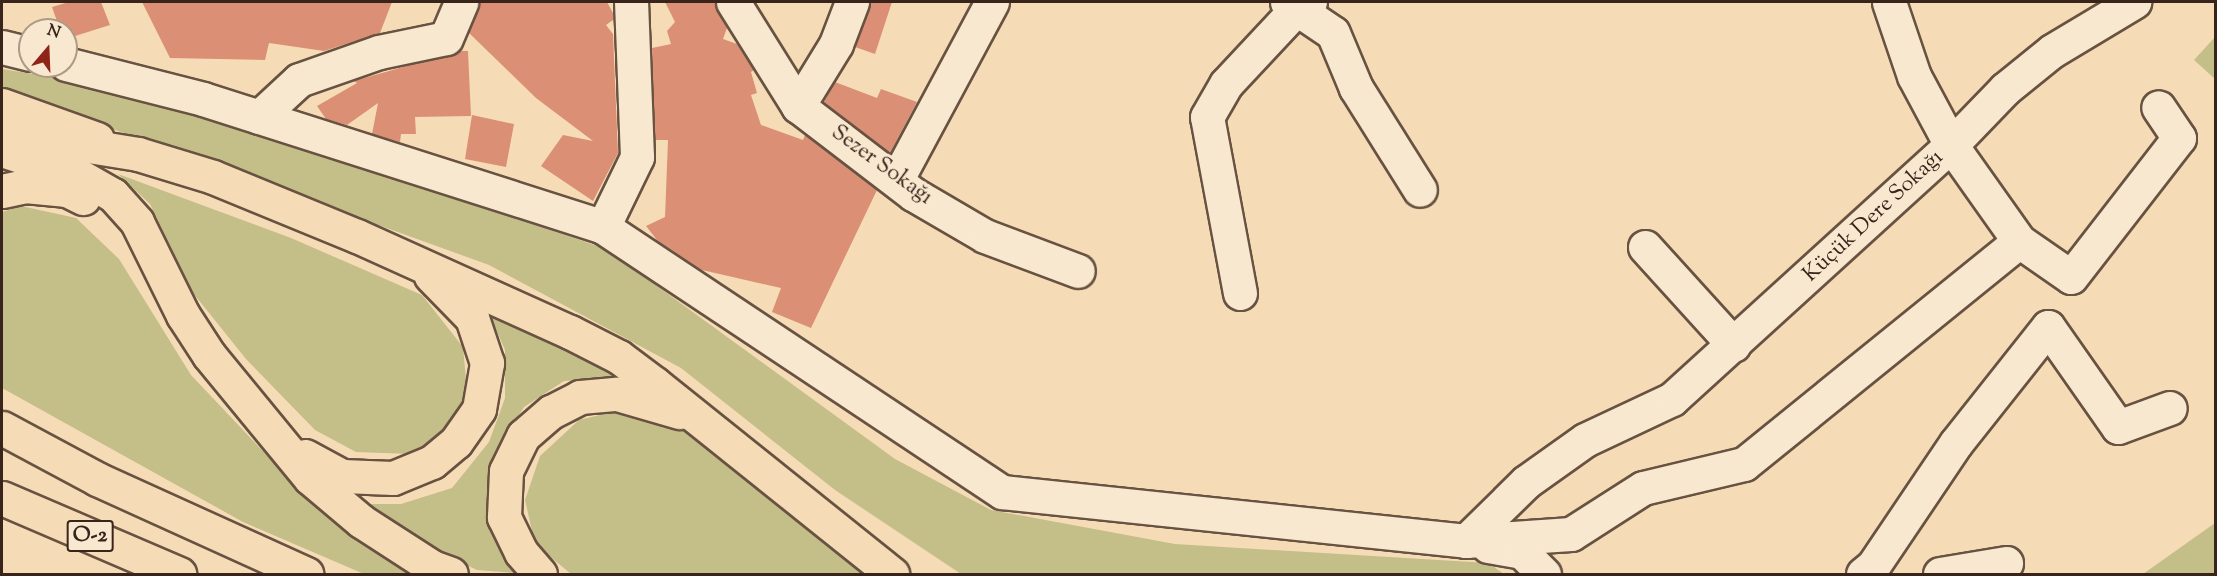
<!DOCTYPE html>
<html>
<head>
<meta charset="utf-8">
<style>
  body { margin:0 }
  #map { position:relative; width:2217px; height:576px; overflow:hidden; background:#f6dcb6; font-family:"Sorts Mill Goudy",serif }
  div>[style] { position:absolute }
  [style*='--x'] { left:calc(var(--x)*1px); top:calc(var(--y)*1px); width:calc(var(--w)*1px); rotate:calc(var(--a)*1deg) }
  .green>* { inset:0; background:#c4be89 }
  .building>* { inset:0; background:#db9075 }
  .roads { filter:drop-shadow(2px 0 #685241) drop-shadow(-2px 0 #685241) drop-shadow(0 2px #685241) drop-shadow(0 -2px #685241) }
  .street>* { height:33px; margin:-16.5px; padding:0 16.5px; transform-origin:16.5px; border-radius:16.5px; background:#f9e8d0 }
  .primary>* { height:33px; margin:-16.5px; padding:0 16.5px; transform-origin:16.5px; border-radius:16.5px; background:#f6dcb6 }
  .highway>* { height:33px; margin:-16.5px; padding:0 16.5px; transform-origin:16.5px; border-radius:16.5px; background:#f6dcb6 }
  span { translate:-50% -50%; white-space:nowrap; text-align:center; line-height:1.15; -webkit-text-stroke:6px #f9e8d0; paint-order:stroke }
  .shield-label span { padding:2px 4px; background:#f9e8d0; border:2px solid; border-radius:4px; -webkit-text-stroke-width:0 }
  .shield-label { font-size:21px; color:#38241a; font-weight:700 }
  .street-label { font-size:22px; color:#38241a }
  .frame { position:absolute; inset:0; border:3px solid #38241a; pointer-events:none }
  .north { position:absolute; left:18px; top:18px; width:60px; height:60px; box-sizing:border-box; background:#f9e8d0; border:2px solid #ac9a87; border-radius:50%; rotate:19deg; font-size:16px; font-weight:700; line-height:24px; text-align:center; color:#38241a }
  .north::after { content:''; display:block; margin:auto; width:21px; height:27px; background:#8f2418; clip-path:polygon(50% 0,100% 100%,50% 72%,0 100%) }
</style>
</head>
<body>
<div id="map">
  <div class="green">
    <i style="clip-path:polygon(2215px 37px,2215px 79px,2194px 60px)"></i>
    <i style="clip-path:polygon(2px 69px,53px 77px,255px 129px,606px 249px,895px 459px,991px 510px,1175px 544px,1488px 563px,1504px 574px,961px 574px,835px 490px,681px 368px,489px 265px,2px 89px)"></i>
    <i style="clip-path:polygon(118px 174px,291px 238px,422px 295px,463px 347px,467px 390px,449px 428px,410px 454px,356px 452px,315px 430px,246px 359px,193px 293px,150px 204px)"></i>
    <i style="clip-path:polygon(21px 206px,76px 218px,119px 259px,191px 375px,311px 502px,408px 574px,364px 574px,243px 522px,2px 388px,2px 212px)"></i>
    <i style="clip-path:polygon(488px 311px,551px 336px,618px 377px,564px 381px,524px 407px,495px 452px,488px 500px,508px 553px,528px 574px,477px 570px,427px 546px,363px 504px,401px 504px,452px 488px,489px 442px,505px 398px,505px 350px)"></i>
    <i style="clip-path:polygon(621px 410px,680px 425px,742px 471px,864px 574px,571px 574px,535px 544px,525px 500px,540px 456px,579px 420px)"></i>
    <i style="clip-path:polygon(2215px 523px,2215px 574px,2143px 574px)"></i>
  </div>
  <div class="building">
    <i style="clip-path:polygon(69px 2px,101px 2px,110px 25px,72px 37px,71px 33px,66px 35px,66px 30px,60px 30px,52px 7px)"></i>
    <i style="clip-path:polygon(142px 2px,392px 2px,380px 33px,324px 51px,269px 43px,265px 60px,170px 58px)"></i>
    <i style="clip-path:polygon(479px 2px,607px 2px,613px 13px,613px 20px,606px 25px,613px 34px,618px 153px,593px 201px,541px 166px,563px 135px,593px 141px,536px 98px,469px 33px)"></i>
    <i style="clip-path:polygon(665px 2px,714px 2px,727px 28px,723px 39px,737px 44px,754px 70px,751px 72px,757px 93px,751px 95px,761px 125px,803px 140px,805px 135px,877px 190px,811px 328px,772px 312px,781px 288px,702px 270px,657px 240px,646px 226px,665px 217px,668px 140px,655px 140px,652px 48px,671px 44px,667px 31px,675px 22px)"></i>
    <i style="clip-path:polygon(870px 2px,892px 2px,875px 54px,855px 47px)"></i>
    <i style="clip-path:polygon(459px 51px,468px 51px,471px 116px,415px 117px,416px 134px,401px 134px,400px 142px,372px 134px,378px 103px,347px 125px,326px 119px,317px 106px,357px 83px,354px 81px)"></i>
    <i style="clip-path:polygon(835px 82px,877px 98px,881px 89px,917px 102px,890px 153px,824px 102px)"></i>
    <i style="clip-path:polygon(472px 115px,514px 124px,506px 167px,465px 159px)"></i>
  </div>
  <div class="roads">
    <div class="street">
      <i style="--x:733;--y:2;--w:123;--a:58"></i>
      <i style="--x:798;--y:106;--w:145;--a:37.4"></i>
      <i style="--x:913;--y:194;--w:83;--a:30.3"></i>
      <i style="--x:985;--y:236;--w:99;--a:20.6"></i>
      <i style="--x:1287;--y:2;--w:55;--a:34"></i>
      <i style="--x:1333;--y:33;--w:60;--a:67.3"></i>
      <i style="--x:1356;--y:88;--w:120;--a:57.9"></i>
      <i style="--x:2;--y:47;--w:29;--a:14"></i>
      <i style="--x:66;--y:64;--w:141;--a:14.3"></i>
      <i style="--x:203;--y:99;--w:420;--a:17.7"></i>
      <i style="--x:603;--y:227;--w:479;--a:33.6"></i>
      <i style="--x:1002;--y:492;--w:467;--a:6"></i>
      <i style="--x:1466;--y:541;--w:105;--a:-3.8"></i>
      <i style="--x:1571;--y:534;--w:85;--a:-32.6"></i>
      <i style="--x:1643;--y:488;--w:104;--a:-13.4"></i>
      <i style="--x:1744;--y:464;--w:354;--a:-39"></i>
      <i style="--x:2019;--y:241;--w:63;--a:34.7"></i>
      <i style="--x:2071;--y:277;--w:176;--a:-52.2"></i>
      <i style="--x:2179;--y:138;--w:37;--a:-124"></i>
      <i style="--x:798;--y:106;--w:73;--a:-58.5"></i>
      <i style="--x:836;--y:44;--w:45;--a:-69.1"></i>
      <i style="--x:259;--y:117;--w:54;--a:-42.8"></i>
      <i style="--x:299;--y:80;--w:85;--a:-19.3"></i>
      <i style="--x:379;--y:52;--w:68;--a:-11.8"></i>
      <i style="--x:446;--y:38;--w:39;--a:-67"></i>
      <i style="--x:897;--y:179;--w:201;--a:-61.8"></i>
      <i style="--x:603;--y:227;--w:78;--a:-64.1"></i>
      <i style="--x:637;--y:157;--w:155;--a:-92.2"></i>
      <i style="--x:2019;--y:241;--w:118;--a:-125.3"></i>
      <i style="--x:1951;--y:145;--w:78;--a:-46"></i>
      <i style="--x:2005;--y:89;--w:60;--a:-39"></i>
      <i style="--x:2052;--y:51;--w:96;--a:-30.9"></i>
      <i style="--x:1645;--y:247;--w:132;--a:47.8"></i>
      <i style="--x:1240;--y:293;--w:179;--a:-100.6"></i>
      <i style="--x:1207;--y:117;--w:38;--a:-60"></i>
      <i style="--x:1226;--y:84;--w:105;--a:-46.9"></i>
      <i style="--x:1298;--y:7;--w:13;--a:-23"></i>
      <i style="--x:1466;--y:541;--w:84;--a:-44.5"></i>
      <i style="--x:1526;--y:482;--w:72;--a:-35.4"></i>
      <i style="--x:1585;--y:440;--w:96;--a:-25.2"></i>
      <i style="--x:1672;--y:399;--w:377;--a:-42.3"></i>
      <i style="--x:1951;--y:145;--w:78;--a:-118.2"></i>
      <i style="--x:1914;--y:76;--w:78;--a:-108.7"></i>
      <i style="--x:1488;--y:546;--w:35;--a:10"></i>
      <i style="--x:1522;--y:552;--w:31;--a:45"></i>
      <i style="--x:1863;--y:574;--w:13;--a:-39"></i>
      <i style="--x:1873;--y:566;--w:148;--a:-56"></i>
      <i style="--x:1956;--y:443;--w:148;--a:-51.6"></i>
      <i style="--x:2048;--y:327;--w:122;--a:55"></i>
      <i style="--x:2118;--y:427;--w:55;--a:-20.1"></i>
      <i style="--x:1940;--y:574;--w:67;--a:-9.5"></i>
    </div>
    <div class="primary">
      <i style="--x:2;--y:105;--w:101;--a:19.7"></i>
    </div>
    <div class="highway">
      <i style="--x:2;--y:132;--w:138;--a:9.2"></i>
      <i style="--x:138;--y:154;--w:78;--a:17"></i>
      <i style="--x:213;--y:177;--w:156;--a:22.3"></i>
      <i style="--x:357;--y:236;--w:234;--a:24.3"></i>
      <i style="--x:570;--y:332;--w:55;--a:27"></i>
      <i style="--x:619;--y:357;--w:45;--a:36.9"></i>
      <i style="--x:655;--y:384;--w:304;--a:38.7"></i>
      <i style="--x:2;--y:150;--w:80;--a:18.2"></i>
      <i style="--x:78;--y:175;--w:40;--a:29.7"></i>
      <i style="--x:113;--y:195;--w:36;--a:48"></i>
      <i style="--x:137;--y:222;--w:104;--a:63.7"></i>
      <i style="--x:183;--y:315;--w:48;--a:57"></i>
      <i style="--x:209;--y:355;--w:159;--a:50.6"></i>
      <i style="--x:310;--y:478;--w:67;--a:40.1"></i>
      <i style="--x:361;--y:521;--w:85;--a:32.9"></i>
      <i style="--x:432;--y:567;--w:20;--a:20"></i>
      <i style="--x:2;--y:191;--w:24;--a:-12"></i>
      <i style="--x:25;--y:186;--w:42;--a:5.4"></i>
      <i style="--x:67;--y:190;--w:18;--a:27"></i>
      <i style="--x:2;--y:428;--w:108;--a:28.2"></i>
      <i style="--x:97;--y:479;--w:230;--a:24.4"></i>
      <i style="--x:305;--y:456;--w:42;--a:28.4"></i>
      <i style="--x:342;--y:476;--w:51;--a:2.2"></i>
      <i style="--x:393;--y:478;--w:42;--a:-22.3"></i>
      <i style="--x:432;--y:462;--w:31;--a:-40"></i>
      <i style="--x:456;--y:442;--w:40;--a:-55.1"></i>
      <i style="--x:479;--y:409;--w:47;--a:-80.1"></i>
      <i style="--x:487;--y:363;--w:47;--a:-108.4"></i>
      <i style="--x:472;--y:318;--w:59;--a:-134.3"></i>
      <i style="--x:2;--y:498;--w:193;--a:23.2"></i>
      <i style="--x:540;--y:574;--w:29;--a:-131"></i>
      <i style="--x:521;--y:552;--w:39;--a:-116"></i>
      <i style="--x:504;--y:517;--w:46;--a:-87.5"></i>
      <i style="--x:506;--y:471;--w:39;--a:-64"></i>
      <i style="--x:523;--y:436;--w:37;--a:-41"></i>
      <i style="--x:551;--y:412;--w:33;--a:-27"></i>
      <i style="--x:580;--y:397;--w:37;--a:-5"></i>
      <i style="--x:617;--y:394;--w:65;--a:16.2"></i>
    </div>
  </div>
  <div class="shield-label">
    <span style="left:90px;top:536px">O-2</span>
  </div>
  <div class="street-label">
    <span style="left:881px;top:166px;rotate:36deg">Sezer Sokağı</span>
    <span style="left:1874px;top:217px;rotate:-43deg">Küçük Dere Sokağı</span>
  </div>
  <div class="frame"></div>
  <div class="north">N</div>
</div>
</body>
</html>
